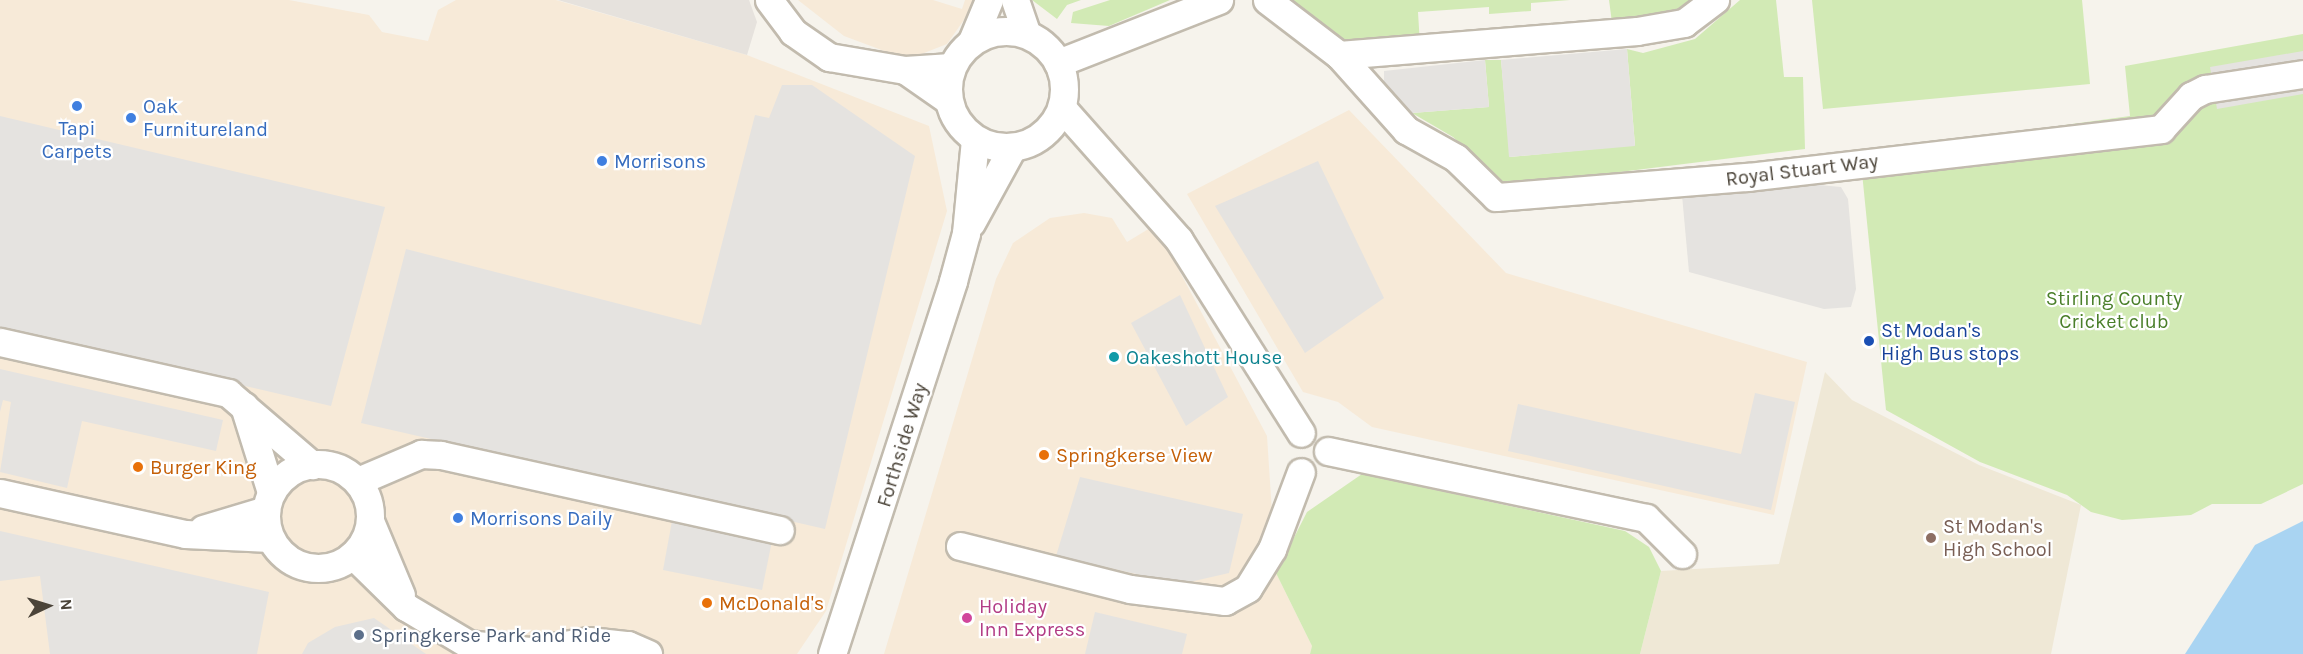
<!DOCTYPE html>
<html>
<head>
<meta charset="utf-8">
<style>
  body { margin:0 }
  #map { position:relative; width:2303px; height:654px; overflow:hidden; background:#f6f3ec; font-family:Karla,sans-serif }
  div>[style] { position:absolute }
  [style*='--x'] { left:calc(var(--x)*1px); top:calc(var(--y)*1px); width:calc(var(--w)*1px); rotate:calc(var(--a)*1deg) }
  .commercial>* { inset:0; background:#f7ead8 }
  .industrial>* { inset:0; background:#e6e2dd }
  .education>* { inset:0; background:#efe8d6 }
  .green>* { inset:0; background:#d2eab5 }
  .parking>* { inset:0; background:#e5e3e0 }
  .water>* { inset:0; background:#a9d4f2 }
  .roads { filter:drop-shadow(2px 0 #c2bbae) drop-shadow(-2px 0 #c2bbae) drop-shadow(0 2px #c2bbae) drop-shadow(0 -2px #c2bbae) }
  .minor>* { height:27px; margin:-13.5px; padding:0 13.5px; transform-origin:13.5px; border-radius:13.5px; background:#fff }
  .minor>.ring { margin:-13.5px; padding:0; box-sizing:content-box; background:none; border:27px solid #fff; border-radius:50% }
  .dots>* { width:16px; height:16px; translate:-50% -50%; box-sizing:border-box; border:3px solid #fff; border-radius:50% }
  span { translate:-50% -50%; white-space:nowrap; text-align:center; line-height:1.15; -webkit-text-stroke:4.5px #fff; paint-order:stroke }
  .shop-label { font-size:20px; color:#366cbe }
  .left { translate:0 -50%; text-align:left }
  .street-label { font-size:20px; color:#4b4439 }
  .park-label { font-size:20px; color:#4a7f2a }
  .transit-label { font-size:20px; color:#164399 }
  .culture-label { font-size:20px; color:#0d838f }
  .food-label { font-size:20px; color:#c56008 }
  .education-label { font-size:20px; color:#785e54 }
  .hotel-label { font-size:20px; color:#b23c85 }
  .service-label { font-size:20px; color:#4e5e75 }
  .north { position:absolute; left:18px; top:576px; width:60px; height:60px; -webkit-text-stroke:4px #fff; paint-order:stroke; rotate:86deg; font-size:16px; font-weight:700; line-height:24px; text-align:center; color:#4b4439 }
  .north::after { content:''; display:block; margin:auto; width:21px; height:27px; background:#4b4439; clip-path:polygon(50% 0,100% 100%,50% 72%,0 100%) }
</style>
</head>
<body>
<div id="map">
  <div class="commercial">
    <i style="clip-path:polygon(0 0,289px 0,369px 15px,382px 32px,428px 41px,438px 10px,456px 0,556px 0,747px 55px,929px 126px,947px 211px,826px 611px,797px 654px,0 654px)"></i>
    <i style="clip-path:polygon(798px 0,933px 0,962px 9px,965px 0,978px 0,947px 44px,919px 55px,895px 55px,844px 36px)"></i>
    <i style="clip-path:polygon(1349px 110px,1506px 273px,1807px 362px,1774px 515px,1372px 427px,1338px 402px,1303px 392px,1187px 194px)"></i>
    <i style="clip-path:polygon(1084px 213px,1112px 218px,1127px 242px,1155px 225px,1267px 436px,1276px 573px,1312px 646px,1310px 654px,884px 654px,996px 279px,1013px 243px,1050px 218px)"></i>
  </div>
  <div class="industrial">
    <i style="clip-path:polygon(558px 0,749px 0,757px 22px,747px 55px)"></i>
  </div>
  <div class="education">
    <i style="clip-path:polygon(1825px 372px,1852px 400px,1979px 465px,2081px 505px,2051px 654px,1640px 654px,1661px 571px,1779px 564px)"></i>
  </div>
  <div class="green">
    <i style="clip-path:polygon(1032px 0,1081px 0,1067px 5px,1057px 19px)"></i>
    <i style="clip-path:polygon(1110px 0,1170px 0,1109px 26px,1071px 23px,1073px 12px)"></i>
    <i style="clip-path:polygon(1292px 0,1570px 0,1531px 3px,1531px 11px,1489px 14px,1489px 7px,1418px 12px,1420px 45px,1343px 46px)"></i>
    <i style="clip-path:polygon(1609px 0,1704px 0,1613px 30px)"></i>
    <i style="clip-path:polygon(1740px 0,1776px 0,1784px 77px,1803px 77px,1805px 149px,1508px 186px,1453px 137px,1412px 113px,1489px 107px,1485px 60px,1501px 60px,1510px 157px,1635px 145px,1627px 49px,1643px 53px,1695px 39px)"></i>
    <i style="clip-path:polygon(1812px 0,2082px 0,2090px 84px,1823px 109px)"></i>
    <i style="clip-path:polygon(2303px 34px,2303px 484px,2261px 504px,2212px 504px,2191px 515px,2122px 520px,2091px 512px,2067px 495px,1980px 462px,1886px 410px,1860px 153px,2130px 116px,2125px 66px)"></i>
    <i style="clip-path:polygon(1362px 474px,1625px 531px,1649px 547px,1661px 571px,1640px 654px,1310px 654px,1312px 646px,1276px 573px,1307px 512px)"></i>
  </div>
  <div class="parking">
    <i style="clip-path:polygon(1627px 49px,1635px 146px,1509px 157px,1501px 60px)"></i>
    <i style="clip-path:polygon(2303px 51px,2303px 94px,2217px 109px,2210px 67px)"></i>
    <i style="clip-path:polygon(1485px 60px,1489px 107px,1412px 113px,1384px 87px,1384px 71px)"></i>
    <i style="clip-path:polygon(782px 85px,812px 85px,915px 156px,825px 529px,361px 423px,406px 249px,701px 325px,755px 115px,769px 118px)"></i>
    <i style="clip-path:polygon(0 116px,385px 207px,331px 406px,0 329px)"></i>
    <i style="clip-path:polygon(1318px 161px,1384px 298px,1305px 353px,1215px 206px)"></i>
    <i style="clip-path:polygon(1797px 183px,1841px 187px,1848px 199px,1856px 289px,1851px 307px,1824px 309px,1689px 272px,1682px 195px)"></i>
    <i style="clip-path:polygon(1180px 295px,1228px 397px,1186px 426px,1131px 323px)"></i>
    <i style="clip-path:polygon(0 369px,223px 420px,216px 451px,82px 421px,67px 488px,0 472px,11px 402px,3px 400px,0 412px)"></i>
    <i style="clip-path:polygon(1755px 393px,1795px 402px,1771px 510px,1508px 451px,1518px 404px,1741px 454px)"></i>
    <i style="clip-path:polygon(1080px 477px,1243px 514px,1229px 573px,1181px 584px,1056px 556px)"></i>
    <i style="clip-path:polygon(672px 521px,772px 541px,762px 590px,663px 570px)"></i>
    <i style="clip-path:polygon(0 531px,269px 592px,257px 654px,50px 654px,40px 576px,0 581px)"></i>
    <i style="clip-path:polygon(1095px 612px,1187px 634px,1182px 654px,1085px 654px)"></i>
    <i style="clip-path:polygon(374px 618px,426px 654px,302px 654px,308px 643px,335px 627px)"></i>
  </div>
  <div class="water">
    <i style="clip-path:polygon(2303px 521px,2303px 654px,2185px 654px,2255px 545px)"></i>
  </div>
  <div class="roads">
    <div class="minor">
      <i style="--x:769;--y:0;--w:40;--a:53"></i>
      <i style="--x:793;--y:32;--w:44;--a:34.8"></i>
      <i style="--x:829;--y:57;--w:77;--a:9.7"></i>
      <i style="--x:1015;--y:0;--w:34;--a:71"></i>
      <i style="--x:1267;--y:0;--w:91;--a:37.4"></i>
      <i style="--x:1339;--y:55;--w:299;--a:-4.6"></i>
      <i style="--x:1637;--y:31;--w:48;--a:-9.7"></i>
      <i style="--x:1684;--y:23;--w:39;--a:-37"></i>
      <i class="ring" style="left:948px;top:31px;width:89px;height:89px"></i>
      <i style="--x:972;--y:41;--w:44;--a:-67.5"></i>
      <i style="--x:1339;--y:55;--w:101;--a:48.2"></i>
      <i style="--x:1406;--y:130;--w:57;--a:29.2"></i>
      <i style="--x:1456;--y:158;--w:56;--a:44.3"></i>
      <i style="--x:1496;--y:197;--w:252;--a:-4.6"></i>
      <i style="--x:1747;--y:177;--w:417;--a:-6.6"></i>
      <i style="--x:2161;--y:129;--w:45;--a:-47.7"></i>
      <i style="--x:2191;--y:96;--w:16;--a:-27"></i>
      <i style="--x:2205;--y:89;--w:99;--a:-8.7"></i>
      <i style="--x:1058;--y:63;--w:173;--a:-21.4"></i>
      <i style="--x:948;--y:100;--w:52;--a:-145.1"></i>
      <i style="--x:905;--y:70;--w:46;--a:-3.7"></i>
      <i style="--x:1062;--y:108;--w:176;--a:48.4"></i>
      <i style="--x:1179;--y:240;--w:228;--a:57.7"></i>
      <i style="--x:971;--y:223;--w:85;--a:-61.3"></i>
      <i style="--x:0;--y:342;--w:234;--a:12.6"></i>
      <i style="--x:228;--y:393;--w:111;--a:40.6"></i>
      <i style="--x:244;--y:406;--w:90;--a:72.6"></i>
      <i style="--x:1328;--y:451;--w:325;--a:11.9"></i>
      <i style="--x:1646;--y:518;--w:51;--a:45"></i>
      <i class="ring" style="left:266px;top:464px;width:77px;height:77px"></i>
      <i style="--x:358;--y:481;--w:69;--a:-23.2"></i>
      <i style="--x:421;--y:454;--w:20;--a:3"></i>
      <i style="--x:441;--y:455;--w:347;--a:12.5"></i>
      <i style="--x:0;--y:493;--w:189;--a:12.5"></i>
      <i style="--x:185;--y:534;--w:85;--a:2.7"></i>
      <i style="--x:370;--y:521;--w:80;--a:67.3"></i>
      <i style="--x:203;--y:529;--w:66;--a:-16.8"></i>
      <i style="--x:960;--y:546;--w:175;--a:14.2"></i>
      <i style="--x:1130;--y:589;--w:96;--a:7.2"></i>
      <i style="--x:1225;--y:601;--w:26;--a:-29"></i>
      <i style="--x:1248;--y:588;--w:46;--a:-58.4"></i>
      <i style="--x:1272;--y:549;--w:82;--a:-69.4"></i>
      <i style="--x:353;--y:555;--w:74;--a:44.5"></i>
      <i style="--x:406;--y:607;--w:72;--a:30.8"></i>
      <i style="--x:468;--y:644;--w:61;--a:6.5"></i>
      <i style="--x:529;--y:651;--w:61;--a:-9.5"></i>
      <i style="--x:589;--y:641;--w:39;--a:6"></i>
      <i style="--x:628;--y:645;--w:22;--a:24"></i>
      <i style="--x:832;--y:654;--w:392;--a:-72"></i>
      <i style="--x:953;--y:281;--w:50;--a:-74.8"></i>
      <i style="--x:966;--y:233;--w:94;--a:-84.5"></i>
    </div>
  </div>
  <div class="dots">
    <i style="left:77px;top:106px;background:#3f7fe0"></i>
    <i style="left:131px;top:118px;background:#3f7fe0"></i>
    <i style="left:602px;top:161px;background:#3f7fe0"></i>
    <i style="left:1869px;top:341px;background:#1a4fb4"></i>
    <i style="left:1114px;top:357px;background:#0f9aa8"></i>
    <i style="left:1044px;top:455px;background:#e8710a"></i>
    <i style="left:138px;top:467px;background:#e8710a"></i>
    <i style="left:458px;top:518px;background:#3f7fe0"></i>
    <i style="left:1931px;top:538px;background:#8d6e63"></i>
    <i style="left:707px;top:603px;background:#e8710a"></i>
    <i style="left:967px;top:618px;background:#d1479c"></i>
    <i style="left:359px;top:635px;background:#5c6f8a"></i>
  </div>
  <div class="shop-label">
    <span class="left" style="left:143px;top:118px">Oak<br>Furnitureland</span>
    <span style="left:77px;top:140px">Tapi<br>Carpets</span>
    <span class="left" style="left:614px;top:161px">Morrisons</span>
    <span class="left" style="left:470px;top:518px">Morrisons Daily</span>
  </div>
  <div class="street-label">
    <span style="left:1802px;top:170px;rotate:-7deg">Royal Stuart Way</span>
    <span style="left:902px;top:445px;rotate:-73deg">Forthside Way</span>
  </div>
  <div class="park-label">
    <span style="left:2114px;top:310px">Stirling County<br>Cricket club</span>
  </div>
  <div class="transit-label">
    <span class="left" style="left:1881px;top:342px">St Modan's<br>High Bus stops</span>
  </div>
  <div class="culture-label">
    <span class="left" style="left:1126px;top:357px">Oakeshott House</span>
  </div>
  <div class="food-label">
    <span class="left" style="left:1056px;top:455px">Springkerse View</span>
    <span class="left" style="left:150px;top:467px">Burger King</span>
    <span class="left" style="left:719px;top:603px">McDonald's</span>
  </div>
  <div class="education-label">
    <span class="left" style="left:1943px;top:538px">St Modan's<br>High School</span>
  </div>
  <div class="hotel-label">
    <span class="left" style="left:979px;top:618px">Holiday<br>Inn Express</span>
  </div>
  <div class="service-label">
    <span class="left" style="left:371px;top:635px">Springkerse Park and Ride</span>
  </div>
  <div class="north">N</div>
</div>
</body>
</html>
